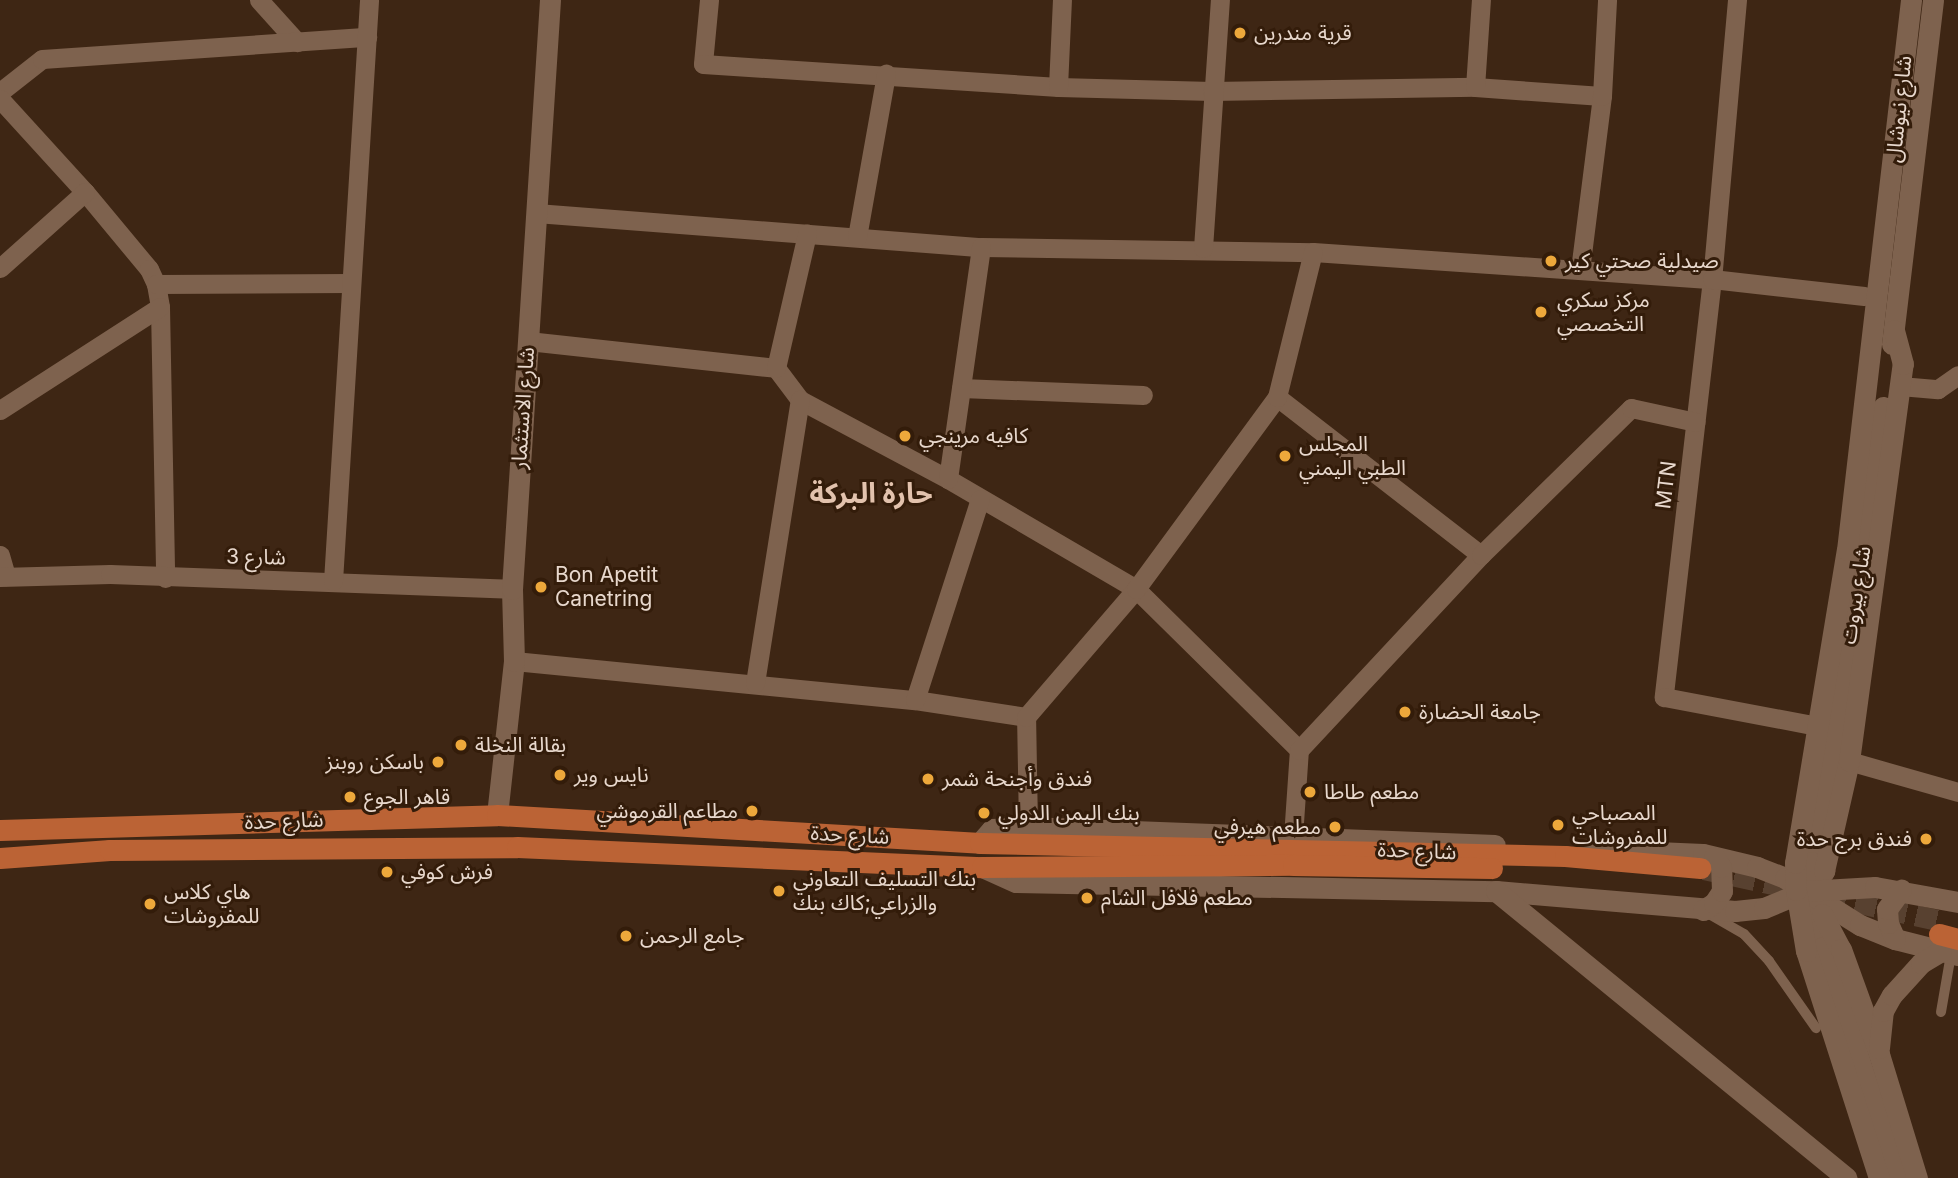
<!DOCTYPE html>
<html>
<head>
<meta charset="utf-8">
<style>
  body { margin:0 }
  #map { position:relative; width:1958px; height:1178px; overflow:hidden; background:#3e2614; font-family:Inter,"Noto Sans Arabic",sans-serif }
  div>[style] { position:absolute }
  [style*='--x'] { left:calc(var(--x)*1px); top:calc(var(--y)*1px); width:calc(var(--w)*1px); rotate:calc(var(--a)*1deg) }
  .primary-tunnel>* { height:21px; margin-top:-10.5px; transform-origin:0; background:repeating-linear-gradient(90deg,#584130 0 21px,transparent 0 31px) }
  .lane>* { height:10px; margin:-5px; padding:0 5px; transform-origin:5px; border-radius:5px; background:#7e624e }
  .street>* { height:19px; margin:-9.5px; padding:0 9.5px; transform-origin:9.5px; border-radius:9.5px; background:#7e624e }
  .secondary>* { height:21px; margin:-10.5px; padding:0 10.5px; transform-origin:10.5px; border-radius:10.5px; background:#7e624e }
  .primary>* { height:21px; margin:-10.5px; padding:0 10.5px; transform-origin:10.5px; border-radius:10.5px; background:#bb6335 }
  .dots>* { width:19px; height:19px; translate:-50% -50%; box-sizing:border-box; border:4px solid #331c0a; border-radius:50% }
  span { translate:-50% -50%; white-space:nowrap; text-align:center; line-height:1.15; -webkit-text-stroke:6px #331c0a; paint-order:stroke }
  .poi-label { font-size:21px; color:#e8d8cd }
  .left { translate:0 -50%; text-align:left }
  .right { translate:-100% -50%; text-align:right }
  .street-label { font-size:21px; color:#e8d8cd }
  .district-label { font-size:28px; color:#e2c2ad; font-weight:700 }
</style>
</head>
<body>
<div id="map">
  <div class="primary-tunnel">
    <i style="--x:1704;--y:869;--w:244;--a:12.3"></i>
  </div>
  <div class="lane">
    <i style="--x:1709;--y:914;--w:40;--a:29.7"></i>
    <i style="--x:1744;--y:934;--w:37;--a:47"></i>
    <i style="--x:1769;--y:961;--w:82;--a:55"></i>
    <i style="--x:1941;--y:1012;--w:59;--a:-80.2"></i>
  </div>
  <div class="street">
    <i style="--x:259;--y:0;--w:57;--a:47.9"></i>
    <i style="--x:709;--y:0;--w:64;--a:95.4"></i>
    <i style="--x:703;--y:64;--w:356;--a:3.7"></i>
    <i style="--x:1058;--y:87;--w:154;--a:1.5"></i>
    <i style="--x:1212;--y:91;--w:263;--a:-0.9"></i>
    <i style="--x:1475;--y:87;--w:127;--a:4.1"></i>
    <i style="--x:1737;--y:0;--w:280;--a:95.1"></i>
    <i style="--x:1712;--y:279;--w:421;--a:96.6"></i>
    <i style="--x:1664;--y:697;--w:146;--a:10.7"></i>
    <i style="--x:1058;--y:87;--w:87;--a:-87.4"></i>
    <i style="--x:1475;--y:87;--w:87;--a:-86.1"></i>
    <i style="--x:0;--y:92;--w:53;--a:-38.2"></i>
    <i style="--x:42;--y:59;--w:326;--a:-3.9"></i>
    <i style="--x:0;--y:99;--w:126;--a:47.6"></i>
    <i style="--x:85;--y:192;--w:100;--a:50.3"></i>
    <i style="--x:149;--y:269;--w:17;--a:65"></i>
    <i style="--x:156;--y:284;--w:23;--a:80"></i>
    <i style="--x:160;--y:307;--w:271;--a:88.9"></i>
    <i style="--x:536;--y:213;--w:446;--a:4.4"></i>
    <i style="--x:981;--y:247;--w:332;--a:0.9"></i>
    <i style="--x:1313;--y:252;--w:400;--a:3.9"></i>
    <i style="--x:1712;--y:279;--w:153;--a:6.4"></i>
    <i style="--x:857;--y:237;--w:166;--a:-79.9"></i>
    <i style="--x:1203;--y:248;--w:249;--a:-86.1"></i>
    <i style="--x:0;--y:268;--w:114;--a:-41.8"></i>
    <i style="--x:1580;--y:270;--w:175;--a:-82.8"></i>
    <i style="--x:1602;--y:96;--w:96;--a:-87"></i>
    <i style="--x:156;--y:284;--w:194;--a:-0.3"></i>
    <i style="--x:528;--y:341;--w:249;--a:6.2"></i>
    <i style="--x:776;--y:368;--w:40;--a:53"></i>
    <i style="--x:800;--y:400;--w:168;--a:28.1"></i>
    <i style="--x:948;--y:479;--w:218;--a:30.3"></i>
    <i style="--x:1136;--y:589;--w:229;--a:44.6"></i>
    <i style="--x:776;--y:368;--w:138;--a:-77"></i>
    <i style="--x:1900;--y:386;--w:38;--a:5"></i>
    <i style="--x:1938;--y:389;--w:24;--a:-35"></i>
    <i style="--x:961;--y:388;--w:182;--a:2.2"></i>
    <i style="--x:1277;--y:397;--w:258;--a:37.8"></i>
    <i style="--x:0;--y:410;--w:190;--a:-32.8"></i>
    <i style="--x:948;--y:479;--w:234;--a:-81.9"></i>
    <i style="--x:0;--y:555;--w:22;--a:74"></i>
    <i style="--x:0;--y:577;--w:110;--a:-1.6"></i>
    <i style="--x:110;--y:574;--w:402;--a:2.1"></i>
    <i style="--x:333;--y:581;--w:582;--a:-86.45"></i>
    <i style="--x:514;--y:661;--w:403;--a:5.6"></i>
    <i style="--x:915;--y:700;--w:112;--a:8.7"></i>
    <i style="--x:755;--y:683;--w:287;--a:-81"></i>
    <i style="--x:915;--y:700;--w:211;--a:-72.1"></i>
    <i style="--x:1849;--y:761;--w:113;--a:15.9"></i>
    <i style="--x:1028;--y:827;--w:110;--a:-91"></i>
    <i style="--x:1026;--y:717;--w:169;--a:-49.3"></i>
    <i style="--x:1136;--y:589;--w:238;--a:-53.7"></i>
    <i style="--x:1277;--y:397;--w:149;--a:-76.1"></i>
    <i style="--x:1293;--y:837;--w:87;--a:-86.1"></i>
    <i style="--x:1299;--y:750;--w:267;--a:-47"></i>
    <i style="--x:1481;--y:555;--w:210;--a:-44.4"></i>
    <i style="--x:1631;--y:408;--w:66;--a:12.2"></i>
  </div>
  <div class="secondary">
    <i style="--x:1892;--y:344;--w:346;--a:-83.2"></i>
    <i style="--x:1883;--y:407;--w:146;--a:97.9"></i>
    <i style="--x:1863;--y:552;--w:314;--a:99.3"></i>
    <i style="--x:1812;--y:862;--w:27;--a:90"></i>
    <i style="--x:1812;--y:889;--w:59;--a:79.3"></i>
    <i style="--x:1823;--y:947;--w:243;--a:72.2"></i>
    <i style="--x:497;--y:815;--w:155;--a:-83.7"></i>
    <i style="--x:514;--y:661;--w:72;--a:-91.6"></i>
    <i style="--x:512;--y:589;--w:590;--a:-86.31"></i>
    <i style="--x:980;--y:843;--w:18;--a:-49"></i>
    <i style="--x:992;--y:829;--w:36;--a:-3"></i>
    <i style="--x:1028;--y:827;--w:467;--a:2.2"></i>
    <i style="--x:1587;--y:849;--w:116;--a:2.5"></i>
    <i style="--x:1703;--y:854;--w:56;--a:13.5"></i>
    <i style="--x:1757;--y:867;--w:30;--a:21"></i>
    <i style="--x:1785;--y:878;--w:89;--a:32.1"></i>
    <i style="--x:1860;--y:925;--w:38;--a:22"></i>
    <i style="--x:1895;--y:939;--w:65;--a:14.3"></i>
    <i style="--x:982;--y:867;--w:37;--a:24"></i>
    <i style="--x:1016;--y:882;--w:480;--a:1.1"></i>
    <i style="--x:1496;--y:891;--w:240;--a:4.8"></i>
    <i style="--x:1735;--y:911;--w:29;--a:-6"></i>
    <i style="--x:1764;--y:908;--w:44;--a:-22.5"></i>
    <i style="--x:1805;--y:891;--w:28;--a:-46"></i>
    <i style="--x:1824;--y:871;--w:113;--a:-77.2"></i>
    <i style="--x:1849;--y:761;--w:401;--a:-82.3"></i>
    <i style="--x:1903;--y:364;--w:35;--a:-105"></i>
    <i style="--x:1496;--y:891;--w:453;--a:39.3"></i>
    <i style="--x:1805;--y:891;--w:70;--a:-3.3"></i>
    <i style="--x:1875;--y:887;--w:84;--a:10.2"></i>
    <i style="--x:1703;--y:910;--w:13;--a:-32"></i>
    <i style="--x:1714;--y:903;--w:14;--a:-56"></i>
    <i style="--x:1722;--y:891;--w:24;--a:-92"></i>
    <i style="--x:1721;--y:867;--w:12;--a:-125"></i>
    <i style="--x:1822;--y:914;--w:40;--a:62"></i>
    <i style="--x:1841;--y:949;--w:112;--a:70.1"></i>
    <i style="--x:1879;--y:1054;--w:130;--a:73"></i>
    <i style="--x:1895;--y:939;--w:17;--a:-114"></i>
    <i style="--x:1888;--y:923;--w:14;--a:-94"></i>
    <i style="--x:1887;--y:909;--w:24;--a:-54"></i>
    <i style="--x:1879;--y:1048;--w:37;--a:-84"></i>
    <i style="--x:1883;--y:1011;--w:18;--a:-61"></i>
    <i style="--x:1892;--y:995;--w:43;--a:-47.8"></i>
    <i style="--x:1921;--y:963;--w:23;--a:-31"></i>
    <i style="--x:1879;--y:1178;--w:238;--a:-107.8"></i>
    <i style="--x:1806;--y:951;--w:62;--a:-99.3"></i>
    <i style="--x:1796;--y:890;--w:27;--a:-92"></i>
    <i style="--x:1795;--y:863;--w:317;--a:-80.6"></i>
    <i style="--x:1847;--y:550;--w:554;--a:-83.36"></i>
  </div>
  <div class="primary">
    <i style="--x:0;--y:830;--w:497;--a:-1.7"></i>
    <i style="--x:497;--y:815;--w:484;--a:3.3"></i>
    <i style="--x:980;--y:843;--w:585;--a:1.27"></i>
    <i style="--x:1565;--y:856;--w:136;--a:5.1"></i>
    <i style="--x:0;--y:858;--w:110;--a:-4.2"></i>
    <i style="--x:110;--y:850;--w:407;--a:-0.4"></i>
    <i style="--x:517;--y:847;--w:465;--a:2.5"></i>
    <i style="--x:982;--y:867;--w:311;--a:-0.4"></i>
    <i style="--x:1293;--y:865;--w:199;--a:0.9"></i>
    <i style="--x:1939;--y:934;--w:20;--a:15"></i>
  </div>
  <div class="dots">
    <i style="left:1240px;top:33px;background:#eda83b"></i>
    <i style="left:1551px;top:261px;background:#eda83b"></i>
    <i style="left:1541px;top:312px;background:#eda83b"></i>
    <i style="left:905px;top:436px;background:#eda83b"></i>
    <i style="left:1285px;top:456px;background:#eda83b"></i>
    <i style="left:541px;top:587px;background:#eda83b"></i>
    <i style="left:1405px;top:712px;background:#eda83b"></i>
    <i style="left:461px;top:745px;background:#eda83b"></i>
    <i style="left:438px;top:762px;background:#eda83b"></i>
    <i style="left:560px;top:775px;background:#eda83b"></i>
    <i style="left:928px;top:779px;background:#eda83b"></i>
    <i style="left:1310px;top:792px;background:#eda83b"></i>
    <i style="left:350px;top:797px;background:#eda83b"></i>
    <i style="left:752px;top:811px;background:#eda83b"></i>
    <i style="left:984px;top:813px;background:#eda83b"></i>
    <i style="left:1558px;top:825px;background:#eda83b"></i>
    <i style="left:1335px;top:827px;background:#eda83b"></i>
    <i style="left:1926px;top:839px;background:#eda83b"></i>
    <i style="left:387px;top:872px;background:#eda83b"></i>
    <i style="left:779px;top:891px;background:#eda83b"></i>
    <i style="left:1087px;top:898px;background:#eda83b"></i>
    <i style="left:150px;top:904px;background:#eda83b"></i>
    <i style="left:626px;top:936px;background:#eda83b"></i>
  </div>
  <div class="poi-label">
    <span class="left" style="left:1254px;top:33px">قرية مندرين</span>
    <span class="left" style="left:1565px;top:261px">صيدلية صحتي كير</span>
    <span class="left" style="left:1557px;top:312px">مركز سكري<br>التخصصي</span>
    <span class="left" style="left:919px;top:436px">كافيه مرينجي</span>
    <span class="left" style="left:1299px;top:456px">المجلس<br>الطبي اليمني</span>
    <span class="left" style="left:555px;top:587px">Bon Apetit<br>Canetring</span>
    <span class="left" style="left:1419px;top:712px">جامعة الحضارة</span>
    <span class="left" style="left:475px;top:745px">بقالة النخلة</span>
    <span class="right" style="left:424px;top:762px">باسكن روبنز</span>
    <span class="left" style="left:574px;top:775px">نايس وير</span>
    <span class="left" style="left:942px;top:779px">فندق وأجنحة شمر</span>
    <span class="left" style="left:1324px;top:792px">مطعم طاطا</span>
    <span class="left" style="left:364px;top:797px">قاهر الجوع</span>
    <span class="right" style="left:738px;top:811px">مطاعم القرموشي</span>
    <span class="left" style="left:998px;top:813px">بنك اليمن الدولي</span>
    <span class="left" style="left:1572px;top:825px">المصباحي<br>للمفروشات</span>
    <span class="right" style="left:1321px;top:827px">مطعم هيرفي</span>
    <span class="right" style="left:1912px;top:839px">فندق برج حدة</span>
    <span class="left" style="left:401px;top:872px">فرش كوفي</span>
    <span class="left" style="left:793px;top:891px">بنك التسليف التعاوني<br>والزراعي;كاك بنك</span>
    <span class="left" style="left:164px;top:904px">هاي كلاس<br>للمفروشات</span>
    <span class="left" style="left:1101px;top:898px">مطعم فلافل الشام</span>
    <span class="left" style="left:640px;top:936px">جامع الرحمن</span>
  </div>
  <div class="street-label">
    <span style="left:1899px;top:109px;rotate:-84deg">شارع نيوشال</span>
    <span style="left:523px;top:408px;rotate:-86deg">شارع الاستثمار</span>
    <span style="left:1666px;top:485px;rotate:-83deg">MTN</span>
    <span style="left:256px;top:557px;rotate:1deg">شارع 3</span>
    <span style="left:1856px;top:595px;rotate:-81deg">شارع بيروت</span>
    <span style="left:284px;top:821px;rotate:-2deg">شارع حدة</span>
    <span style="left:850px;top:835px;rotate:3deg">شارع حدة</span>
    <span style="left:1417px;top:851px;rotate:2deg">شارع حدة</span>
  </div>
  <div class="district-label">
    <span style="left:871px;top:493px">حارة البركة</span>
  </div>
</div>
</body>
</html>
